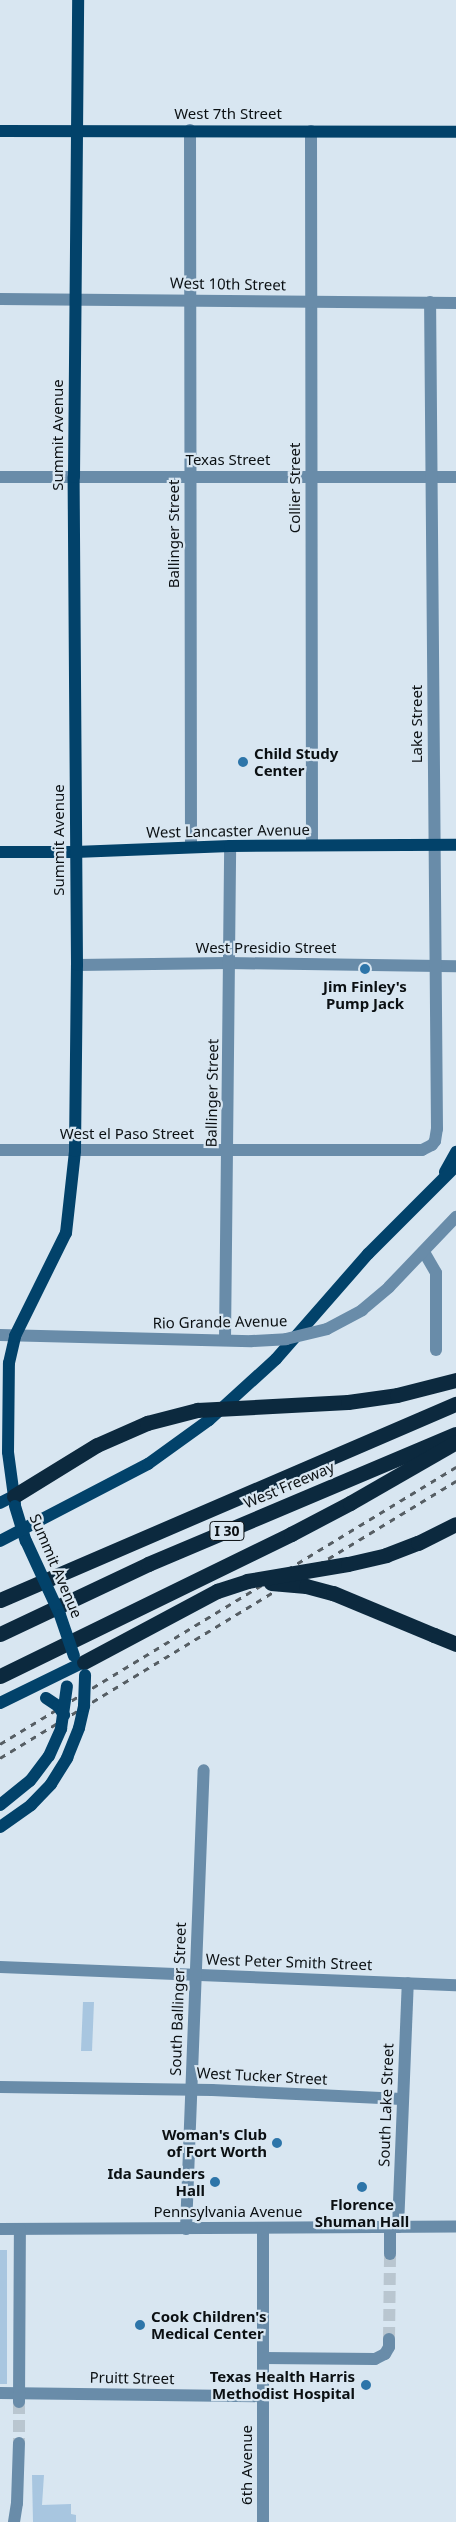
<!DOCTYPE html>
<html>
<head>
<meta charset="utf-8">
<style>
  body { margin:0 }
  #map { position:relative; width:456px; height:2522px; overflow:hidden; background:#d8e6f1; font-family:"Noto Sans",sans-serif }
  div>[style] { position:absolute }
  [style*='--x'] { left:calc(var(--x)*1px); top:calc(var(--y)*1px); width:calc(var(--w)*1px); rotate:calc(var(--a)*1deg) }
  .green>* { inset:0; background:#a8c6e0 }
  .minor-tunnel>* { height:12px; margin-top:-6px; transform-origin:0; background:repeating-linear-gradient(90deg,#b9c6d0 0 12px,transparent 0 18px) }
  .minor>* { height:12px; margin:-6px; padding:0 6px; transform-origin:6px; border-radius:6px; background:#698ca9 }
  .major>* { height:12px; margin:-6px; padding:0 6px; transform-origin:6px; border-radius:6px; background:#02426a }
  .highway>* { height:15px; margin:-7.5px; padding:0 7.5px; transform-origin:7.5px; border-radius:7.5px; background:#0c293e }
  .rail>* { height:3px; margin-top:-1.5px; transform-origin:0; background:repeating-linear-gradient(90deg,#565e64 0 6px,transparent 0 12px) }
  .minor-bridge>* { height:12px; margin:-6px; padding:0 6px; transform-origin:6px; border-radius:6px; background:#698ca9 }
  .major-bridge>* { height:12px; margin:-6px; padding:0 6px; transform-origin:6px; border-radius:6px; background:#02426a }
  .highway-bridge>* { height:15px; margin:-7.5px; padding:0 7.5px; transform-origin:7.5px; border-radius:7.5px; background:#0c293e }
  .dots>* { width:14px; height:14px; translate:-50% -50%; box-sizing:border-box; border:2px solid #d8e6f1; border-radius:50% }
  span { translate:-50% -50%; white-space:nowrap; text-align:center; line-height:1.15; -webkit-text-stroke:4.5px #d8e6f1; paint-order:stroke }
  .shield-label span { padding:1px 4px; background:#d8e6f1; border:1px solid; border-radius:4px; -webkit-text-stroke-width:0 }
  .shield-label { font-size:14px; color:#0b1013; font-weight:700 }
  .street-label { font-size:15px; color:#0b1013 }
  .poi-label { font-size:15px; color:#0b1013; font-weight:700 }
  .left { translate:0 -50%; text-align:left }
  .right { translate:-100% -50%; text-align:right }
</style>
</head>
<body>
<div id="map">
  <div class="green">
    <i style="clip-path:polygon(83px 2002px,94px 2002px,92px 2051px,81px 2051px)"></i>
    <i style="clip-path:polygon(0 2250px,7px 2250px,7px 2384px,0 2384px)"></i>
    <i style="clip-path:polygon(32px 2475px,44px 2475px,42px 2505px,71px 2504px,71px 2514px,76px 2515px,76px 2522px,33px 2522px)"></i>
  </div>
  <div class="minor-tunnel">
    <i style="--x:389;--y:2339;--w:85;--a:-89.3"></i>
    <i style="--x:19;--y:2402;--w:41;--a:90"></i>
  </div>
  <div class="minor">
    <i style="--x:190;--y:130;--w:717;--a:89.92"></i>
    <i style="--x:311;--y:131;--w:714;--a:89.92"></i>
    <i style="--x:0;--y:299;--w:456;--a:0.5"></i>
    <i style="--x:0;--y:477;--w:456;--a:0"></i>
    <i style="--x:77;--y:965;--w:152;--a:-0.8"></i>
    <i style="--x:229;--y:963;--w:227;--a:0.8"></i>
    <i style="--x:0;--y:1150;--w:422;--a:0"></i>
    <i style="--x:422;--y:1150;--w:11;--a:-27"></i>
    <i style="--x:432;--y:1145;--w:5;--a:-53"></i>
    <i style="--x:435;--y:1141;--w:12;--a:-81"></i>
    <i style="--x:437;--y:1129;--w:827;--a:-90.48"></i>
    <i style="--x:424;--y:1252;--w:24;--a:60"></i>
    <i style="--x:436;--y:1273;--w:77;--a:90"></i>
    <i style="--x:389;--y:1287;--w:97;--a:-46.3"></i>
    <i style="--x:0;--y:1335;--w:252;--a:1.4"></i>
    <i style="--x:225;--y:1340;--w:494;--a:-89.4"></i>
    <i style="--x:0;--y:1967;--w:456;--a:2.3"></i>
    <i style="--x:0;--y:2087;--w:212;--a:0.8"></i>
    <i style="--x:212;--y:2090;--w:190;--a:2.7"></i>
    <i style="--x:390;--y:2227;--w:27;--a:90"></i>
    <i style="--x:398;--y:2227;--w:244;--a:-87.7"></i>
    <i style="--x:0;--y:2229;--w:456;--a:-0.3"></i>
    <i style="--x:186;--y:2229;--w:459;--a:-87.8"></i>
    <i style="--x:264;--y:2358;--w:111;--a:0.5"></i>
    <i style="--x:375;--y:2359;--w:11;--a:-27"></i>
    <i style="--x:385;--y:2354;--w:8;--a:-60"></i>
    <i style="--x:389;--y:2347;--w:8;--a:-90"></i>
    <i style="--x:0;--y:2393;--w:264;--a:0.7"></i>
    <i style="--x:19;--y:2402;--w:173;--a:-89.7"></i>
    <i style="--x:14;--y:2522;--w:19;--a:-81"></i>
    <i style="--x:17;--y:2503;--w:60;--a:-88.1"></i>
    <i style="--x:263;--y:2522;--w:294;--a:-90"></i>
  </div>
  <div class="major">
    <i style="--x:0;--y:131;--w:456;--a:0.1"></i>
    <i style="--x:0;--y:852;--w:75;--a:0"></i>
    <i style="--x:75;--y:852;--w:155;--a:-2.2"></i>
    <i style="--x:230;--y:846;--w:226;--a:-0.3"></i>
    <i style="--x:445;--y:1172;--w:23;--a:-61"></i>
    <i style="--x:0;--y:1503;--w:16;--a:-27"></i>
    <i style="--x:15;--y:1504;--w:52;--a:-97.7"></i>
    <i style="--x:8;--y:1452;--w:89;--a:-89.4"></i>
    <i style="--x:9;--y:1363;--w:28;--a:-77"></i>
    <i style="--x:15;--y:1336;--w:115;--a:-63.7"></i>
    <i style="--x:66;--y:1233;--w:82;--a:-83.7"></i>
    <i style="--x:75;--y:1151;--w:186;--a:-89.4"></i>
    <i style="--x:77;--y:965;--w:488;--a:-90.4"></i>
    <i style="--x:74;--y:477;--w:477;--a:-89.5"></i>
    <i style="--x:0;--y:1541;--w:167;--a:-27.5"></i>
    <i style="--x:148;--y:1464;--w:75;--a:-35.8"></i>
    <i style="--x:209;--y:1420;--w:91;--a:-42.3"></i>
    <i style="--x:276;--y:1359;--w:140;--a:-48.8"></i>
    <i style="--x:368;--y:1254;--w:124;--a:-45"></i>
    <i style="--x:0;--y:1703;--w:93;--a:-26"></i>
    <i style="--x:0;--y:1805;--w:38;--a:-39"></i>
    <i style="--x:30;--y:1781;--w:31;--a:-53"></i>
    <i style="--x:0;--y:1827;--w:38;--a:-35"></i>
    <i style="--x:31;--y:1805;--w:29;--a:-46"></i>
    <i style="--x:51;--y:1784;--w:31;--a:-58"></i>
    <i style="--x:67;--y:1758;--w:32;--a:-68"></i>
  </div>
  <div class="highway">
    <i style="--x:14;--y:1496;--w:97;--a:-31.6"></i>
    <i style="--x:0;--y:1600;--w:496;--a:-23.3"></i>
    <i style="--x:0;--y:1634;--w:164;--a:-25.3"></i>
    <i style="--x:148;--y:1564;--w:334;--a:-22.9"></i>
    <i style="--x:434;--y:1635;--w:24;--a:22"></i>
    <i style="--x:84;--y:1662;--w:151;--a:-28.1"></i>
    <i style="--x:0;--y:1676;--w:324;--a:-26"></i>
    <i style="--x:291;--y:1534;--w:67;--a:-27.7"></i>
    <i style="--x:350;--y:1503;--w:122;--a:-29.9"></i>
  </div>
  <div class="rail">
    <i style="--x:0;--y:1744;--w:534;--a:-31.28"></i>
    <i style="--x:0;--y:1758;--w:534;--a:-31.28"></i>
  </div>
  <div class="minor-bridge">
    <i style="--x:252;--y:1341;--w:34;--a:-3"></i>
    <i style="--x:286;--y:1339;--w:42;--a:-13.7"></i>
    <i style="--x:327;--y:1329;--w:40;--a:-28"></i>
    <i style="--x:362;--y:1310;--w:35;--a:-40"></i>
  </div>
  <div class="major-bridge">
    <i style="--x:15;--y:1506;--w:37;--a:73"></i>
    <i style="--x:26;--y:1541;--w:81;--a:65.3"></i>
    <i style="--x:60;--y:1615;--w:43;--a:71.1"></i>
    <i style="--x:46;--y:1698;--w:14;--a:34"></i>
    <i style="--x:58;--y:1706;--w:11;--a:56"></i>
    <i style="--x:79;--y:1728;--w:23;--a:-77"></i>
    <i style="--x:84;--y:1706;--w:31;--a:-88"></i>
    <i style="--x:49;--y:1756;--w:30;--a:-66"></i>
    <i style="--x:61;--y:1729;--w:43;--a:-82.1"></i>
  </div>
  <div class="highway-bridge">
    <i style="--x:97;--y:1445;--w:55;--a:-23.7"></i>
    <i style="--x:147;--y:1423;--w:52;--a:-14.6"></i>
    <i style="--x:197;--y:1410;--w:151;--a:-3"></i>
    <i style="--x:348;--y:1402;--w:49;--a:-8.1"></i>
    <i style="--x:397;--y:1395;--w:61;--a:-14.3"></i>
    <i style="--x:271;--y:1583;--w:35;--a:5"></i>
    <i style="--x:306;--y:1586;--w:28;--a:15"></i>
    <i style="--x:333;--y:1593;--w:109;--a:22.6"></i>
    <i style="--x:217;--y:1591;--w:32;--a:-18"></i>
    <i style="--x:247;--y:1581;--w:102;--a:-9.6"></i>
    <i style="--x:348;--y:1564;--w:39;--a:-13"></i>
    <i style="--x:386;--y:1555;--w:34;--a:-21"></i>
    <i style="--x:418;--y:1543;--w:42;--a:-26.6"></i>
  </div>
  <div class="dots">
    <i style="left:243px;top:762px;background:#2d75a9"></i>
    <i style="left:365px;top:969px;background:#2d75a9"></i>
    <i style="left:277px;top:2143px;background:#2d75a9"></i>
    <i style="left:215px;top:2182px;background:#2d75a9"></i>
    <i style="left:362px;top:2187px;background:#2d75a9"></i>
    <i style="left:140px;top:2325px;background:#2d75a9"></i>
    <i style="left:366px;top:2385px;background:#2d75a9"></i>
  </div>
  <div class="shield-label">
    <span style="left:227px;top:1531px">I 30</span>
  </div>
  <div class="street-label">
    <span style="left:228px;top:114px">West 7th Street</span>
    <span style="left:228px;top:284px;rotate:1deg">West 10th Street</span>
    <span style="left:58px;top:435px;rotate:-90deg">Summit Avenue</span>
    <span style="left:228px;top:460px">Texas Street</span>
    <span style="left:295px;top:488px;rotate:-90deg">Collier Street</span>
    <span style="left:174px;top:534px;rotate:-90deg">Ballinger Street</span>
    <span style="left:417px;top:724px;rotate:-90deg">Lake Street</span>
    <span style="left:228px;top:831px;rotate:-1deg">West Lancaster Avenue</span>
    <span style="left:59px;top:840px;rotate:-90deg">Summit Avenue</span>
    <span style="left:266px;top:948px">West Presidio Street</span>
    <span style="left:212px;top:1093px;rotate:-89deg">Ballinger Street</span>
    <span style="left:127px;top:1134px">West el Paso Street</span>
    <span style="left:220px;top:1322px;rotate:-1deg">Rio Grande Avenue</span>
    <span style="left:289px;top:1485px;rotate:-23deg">West Freeway</span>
    <span style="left:56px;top:1566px;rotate:67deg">Summit Avenue</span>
    <span style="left:289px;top:1962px;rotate:2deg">West Peter Smith Street</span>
    <span style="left:178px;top:1999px;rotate:-88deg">South Ballinger Street</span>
    <span style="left:262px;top:2076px;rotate:3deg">West Tucker Street</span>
    <span style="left:386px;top:2105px;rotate:-88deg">South Lake Street</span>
    <span style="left:228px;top:2212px">Pennsylvania Avenue</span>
    <span style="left:132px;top:2378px;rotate:1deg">Pruitt Street</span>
    <span style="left:247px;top:2465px;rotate:-90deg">6th Avenue</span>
  </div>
  <div class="poi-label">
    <span class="left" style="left:254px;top:762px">Child Study<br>Center</span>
    <span style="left:365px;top:995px">Jim Finley's<br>Pump Jack</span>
    <span class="right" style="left:267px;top:2143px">Woman's Club<br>of Fort Worth</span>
    <span class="right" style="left:205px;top:2182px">Ida Saunders<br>Hall</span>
    <span style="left:362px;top:2213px">Florence<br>Shuman Hall</span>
    <span class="left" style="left:151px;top:2325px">Cook Children's<br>Medical Center</span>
    <span class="right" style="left:355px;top:2385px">Texas Health Harris<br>Methodist Hospital</span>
  </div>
</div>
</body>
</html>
